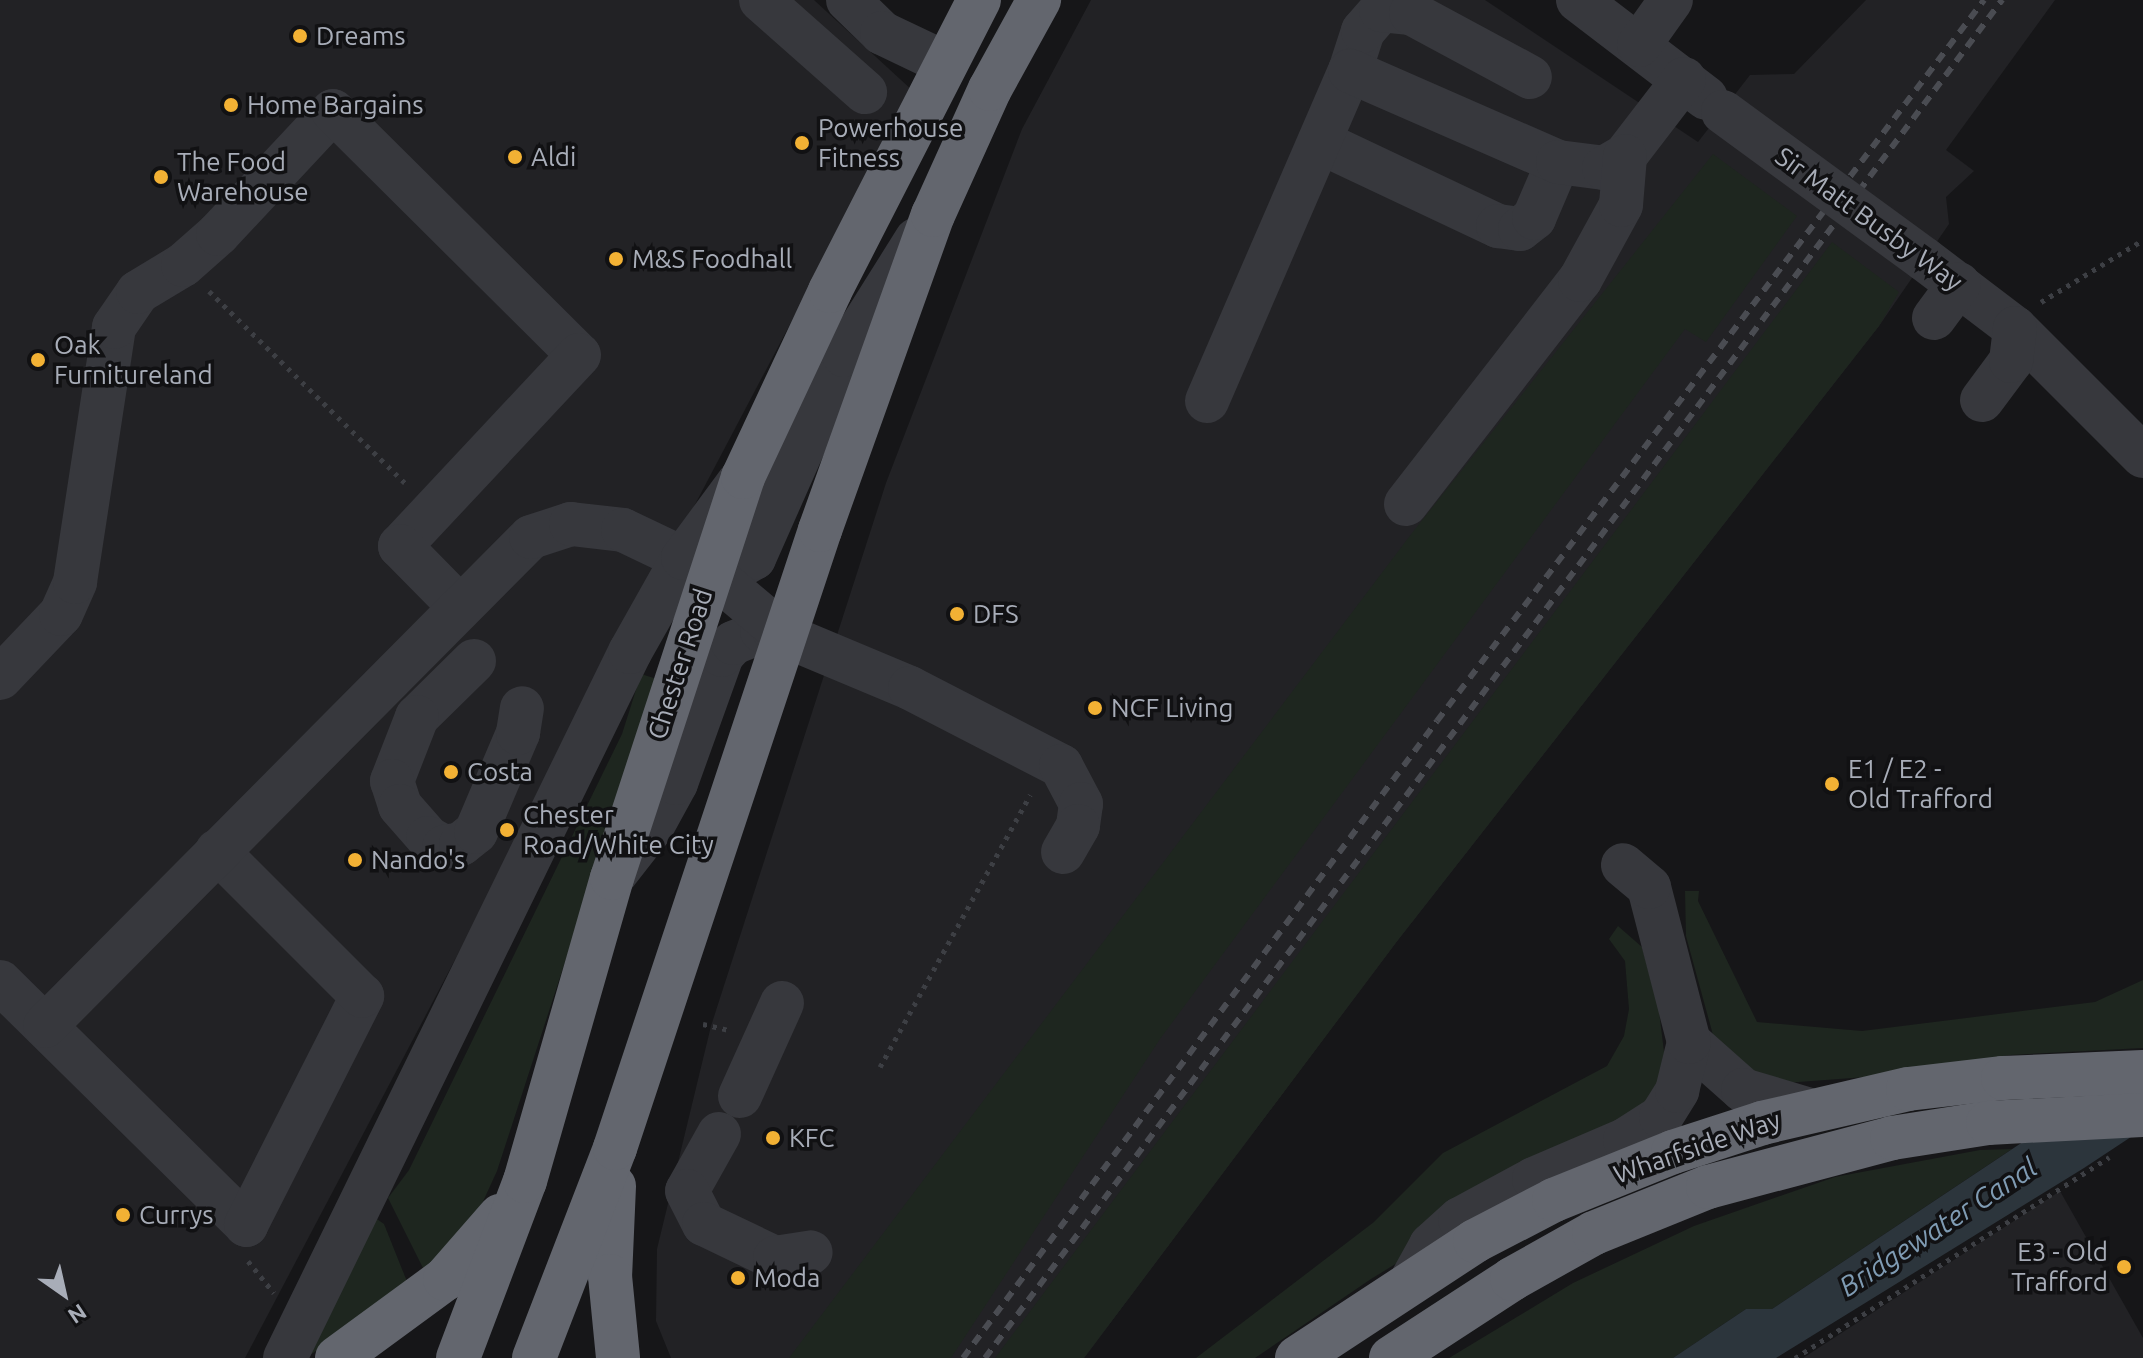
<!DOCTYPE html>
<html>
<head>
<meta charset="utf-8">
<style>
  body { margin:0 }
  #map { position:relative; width:2143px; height:1358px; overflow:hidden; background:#161618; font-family:Ubuntu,sans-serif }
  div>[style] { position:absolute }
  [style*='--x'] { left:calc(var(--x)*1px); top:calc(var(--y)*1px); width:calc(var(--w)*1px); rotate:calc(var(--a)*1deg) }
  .built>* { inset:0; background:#222225 }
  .green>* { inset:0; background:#1e261f }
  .water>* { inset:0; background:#2c353c }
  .path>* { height:5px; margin-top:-2.5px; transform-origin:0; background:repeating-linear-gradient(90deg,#3d3f44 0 4px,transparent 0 10px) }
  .minor>* { height:44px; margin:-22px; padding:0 22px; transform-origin:22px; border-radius:22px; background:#37383d }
  .highway>* { height:44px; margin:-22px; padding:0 22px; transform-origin:22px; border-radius:22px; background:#63666e }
  .rail>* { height:6px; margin-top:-3px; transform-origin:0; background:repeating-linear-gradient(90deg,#4a4c52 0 10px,transparent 0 18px) }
  .minor-bridge>* { height:44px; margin:-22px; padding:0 22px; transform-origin:22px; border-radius:22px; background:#37383d }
  .dots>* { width:22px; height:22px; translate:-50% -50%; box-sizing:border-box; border:4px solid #111113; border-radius:50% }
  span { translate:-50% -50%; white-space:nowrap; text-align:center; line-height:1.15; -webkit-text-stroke:7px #111113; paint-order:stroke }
  .poi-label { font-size:26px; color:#a8adb8 }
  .left { translate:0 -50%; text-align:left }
  .right { translate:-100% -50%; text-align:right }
  .street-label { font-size:26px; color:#a8adb8 }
  .water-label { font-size:28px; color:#7f9bb3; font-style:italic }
  .north { position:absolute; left:24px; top:1254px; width:80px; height:80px; -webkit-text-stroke:6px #111113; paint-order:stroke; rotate:146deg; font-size:22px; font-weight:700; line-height:32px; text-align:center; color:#a8adb8 }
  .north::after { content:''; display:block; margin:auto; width:28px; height:36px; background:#a8adb8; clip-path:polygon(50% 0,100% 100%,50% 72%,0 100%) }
</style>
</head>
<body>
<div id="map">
  <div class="built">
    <i style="clip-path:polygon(0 0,814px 0,913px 91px,245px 1358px,0 1358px)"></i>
    <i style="clip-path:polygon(1091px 0,1485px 0,1698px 142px,1750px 75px,1794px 74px,1866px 0,2055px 0,1946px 150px,1974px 171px,1946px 197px,1949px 224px,1879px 326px,1398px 940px,1084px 1358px,671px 1358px,656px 1321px,657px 1249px,711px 1026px,886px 483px,1022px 129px)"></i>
    <i style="clip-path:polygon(2060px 1191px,2143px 1338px,2143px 1358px,1803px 1358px)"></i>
  </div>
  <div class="green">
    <i style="clip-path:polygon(1713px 154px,1797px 216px,1706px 342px,1685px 329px,1160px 1039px,951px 1358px,789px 1358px,1412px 533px)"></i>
    <i style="clip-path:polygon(1832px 242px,1899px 292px,1879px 326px,1398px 940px,1084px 1358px,995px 1358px)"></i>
    <i style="clip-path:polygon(641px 674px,657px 679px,497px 1171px,475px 1219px,427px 1276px,388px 1198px,409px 1170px,622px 734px)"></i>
    <i style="clip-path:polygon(1685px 891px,1699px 891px,1698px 901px,1757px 1022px,1862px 1031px,2095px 1002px,2143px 980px,2143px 1048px,2010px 1055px,1866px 1077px,1771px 1084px,1738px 1075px,1713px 1035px,1686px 936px)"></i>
    <i style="clip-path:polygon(1618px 926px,1642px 947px,1659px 1011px,1666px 1068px,1650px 1108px,1371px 1279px,1255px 1358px,1196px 1358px,1374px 1222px,1443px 1153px,1607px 1066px,1624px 1036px,1629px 1009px,1625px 961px,1609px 939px)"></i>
    <i style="clip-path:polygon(2012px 1149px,1772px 1309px,1746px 1309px,1673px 1358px,1449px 1358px,1573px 1283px,1694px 1226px,1835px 1177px,1980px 1150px)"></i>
    <i style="clip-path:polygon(374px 1217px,384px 1224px,410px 1289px,310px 1355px)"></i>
  </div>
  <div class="water">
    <i style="clip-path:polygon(2143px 1062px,2143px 1129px,2084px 1168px,1776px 1358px,1673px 1358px,1746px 1309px,1772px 1309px)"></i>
  </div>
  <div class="path">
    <i style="--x:209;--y:291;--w:274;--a:44.4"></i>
    <i style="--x:2041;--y:302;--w:119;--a:-31.3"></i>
    <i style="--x:703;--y:1024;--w:27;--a:13"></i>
    <i style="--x:880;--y:1067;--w:311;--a:-61.1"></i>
    <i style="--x:248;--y:1261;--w:41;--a:50.9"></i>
    <i style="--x:1795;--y:1358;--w:373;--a:-32.6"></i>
  </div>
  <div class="minor">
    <i style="--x:761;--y:0;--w:139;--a:41.5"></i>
    <i style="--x:848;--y:0;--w:47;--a:44.1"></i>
    <i style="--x:882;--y:33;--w:70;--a:25.5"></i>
    <i style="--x:1578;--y:0;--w:161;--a:37.4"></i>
    <i style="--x:1639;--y:45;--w:55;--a:-54.6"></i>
    <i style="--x:1350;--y:71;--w:42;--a:-72"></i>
    <i style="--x:1363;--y:31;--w:28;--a:-49"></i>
    <i style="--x:1381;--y:10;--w:30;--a:6"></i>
    <i style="--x:1411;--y:13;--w:135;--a:28.3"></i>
    <i style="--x:1320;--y:142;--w:197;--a:25.3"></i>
    <i style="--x:1498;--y:226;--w:22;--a:8"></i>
    <i style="--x:1520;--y:229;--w:18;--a:-38"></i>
    <i style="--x:1534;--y:218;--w:61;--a:-66.8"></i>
    <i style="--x:1924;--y:259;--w:114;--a:37.2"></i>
    <i style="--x:2015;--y:328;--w:181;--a:45"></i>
    <i style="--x:1934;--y:318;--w:42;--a:-53.7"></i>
    <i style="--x:1982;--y:400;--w:49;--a:-53.4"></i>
    <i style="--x:2011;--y:361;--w:33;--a:-83"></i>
    <i style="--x:1207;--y:401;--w:360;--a:-66.6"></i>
    <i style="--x:1350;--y:71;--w:227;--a:23.6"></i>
    <i style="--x:1558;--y:162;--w:46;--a:7.4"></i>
    <i style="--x:1604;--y:168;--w:24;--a:-30"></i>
    <i style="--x:1625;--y:156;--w:97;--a:-52.5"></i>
    <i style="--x:1406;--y:504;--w:284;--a:-52.2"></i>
    <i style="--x:1580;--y:280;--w:85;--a:-61.3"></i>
    <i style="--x:1621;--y:205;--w:49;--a:-85.3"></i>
    <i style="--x:709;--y:571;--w:19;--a:6"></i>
    <i style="--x:728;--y:573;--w:30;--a:-30"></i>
    <i style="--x:754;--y:558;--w:222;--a:-66.1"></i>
    <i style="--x:844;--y:355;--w:136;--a:-57.9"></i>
    <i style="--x:474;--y:661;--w:80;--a:135.5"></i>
    <i style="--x:417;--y:717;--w:69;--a:111.3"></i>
    <i style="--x:392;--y:781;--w:26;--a:72"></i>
    <i style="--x:400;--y:806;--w:43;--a:48.8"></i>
    <i style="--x:428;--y:838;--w:18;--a:29"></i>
    <i style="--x:444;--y:847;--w:17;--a:-10"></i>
    <i style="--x:461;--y:844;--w:19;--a:-39"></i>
    <i style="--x:476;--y:832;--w:108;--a:-67"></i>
    <i style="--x:518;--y:733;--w:25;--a:-81"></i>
    <i style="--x:0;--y:678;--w:88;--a:-46.4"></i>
    <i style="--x:61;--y:614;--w:35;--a:-66"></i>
    <i style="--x:75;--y:582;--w:258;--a:-81.3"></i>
    <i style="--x:114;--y:327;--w:42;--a:-55.6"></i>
    <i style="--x:138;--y:292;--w:52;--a:-31"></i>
    <i style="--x:183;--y:265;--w:47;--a:-41.5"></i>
    <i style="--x:218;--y:234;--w:168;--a:-46.9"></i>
    <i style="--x:333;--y:111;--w:346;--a:44.8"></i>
    <i style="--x:579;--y:355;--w:262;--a:133.1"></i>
    <i style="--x:400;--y:546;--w:84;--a:45.5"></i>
    <i style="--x:616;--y:873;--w:58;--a:-52"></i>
    <i style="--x:652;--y:827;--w:50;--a:-61.4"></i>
    <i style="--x:676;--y:783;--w:136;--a:-70.2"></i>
    <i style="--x:722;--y:655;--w:16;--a:-47"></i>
    <i style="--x:733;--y:643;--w:31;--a:-22"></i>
    <i style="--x:762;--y:631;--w:12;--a:0"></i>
    <i style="--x:774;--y:631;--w:147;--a:22.7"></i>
    <i style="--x:910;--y:688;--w:170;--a:27.3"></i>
    <i style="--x:1061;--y:766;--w:43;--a:62.2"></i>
    <i style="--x:1081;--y:804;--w:22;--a:98"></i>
    <i style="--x:1078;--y:826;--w:30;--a:120"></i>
    <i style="--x:0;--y:982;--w:346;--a:44.6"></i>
    <i style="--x:246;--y:1225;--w:257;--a:-63.1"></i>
    <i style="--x:362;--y:996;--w:205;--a:-135"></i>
    <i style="--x:45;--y:1026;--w:689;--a:-45.18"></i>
    <i style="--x:531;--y:537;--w:42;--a:-18"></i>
    <i style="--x:571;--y:524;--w:52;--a:6.6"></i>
    <i style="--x:623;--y:530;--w:95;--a:25.5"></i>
    <i style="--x:709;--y:571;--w:101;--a:40.2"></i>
    <i style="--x:1689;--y:1042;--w:72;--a:41.6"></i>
    <i style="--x:1743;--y:1090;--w:70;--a:16.6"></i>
    <i style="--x:740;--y:1096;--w:102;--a:-65.7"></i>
    <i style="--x:719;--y:1134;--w:65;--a:119.3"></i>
    <i style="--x:687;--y:1191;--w:37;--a:63"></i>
    <i style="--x:704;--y:1224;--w:79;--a:25.6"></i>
    <i style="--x:775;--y:1258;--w:36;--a:-9"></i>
    <i style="--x:1413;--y:1278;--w:38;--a:-61"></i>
    <i style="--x:1431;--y:1245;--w:39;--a:-42"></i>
    <i style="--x:1460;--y:1219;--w:84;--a:-28.4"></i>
    <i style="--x:1534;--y:1179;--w:99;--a:-23.2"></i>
    <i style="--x:1625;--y:1140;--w:43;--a:-32.6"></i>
    <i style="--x:1661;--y:1117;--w:31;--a:-58"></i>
    <i style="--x:1677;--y:1091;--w:50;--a:-76.2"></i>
    <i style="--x:1689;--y:1042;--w:160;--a:-104.5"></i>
    <i style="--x:1649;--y:887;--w:34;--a:-140"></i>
    <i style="--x:285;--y:1358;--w:786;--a:-63.96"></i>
    <i style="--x:630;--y:652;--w:108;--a:-60.6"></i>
    <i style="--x:683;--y:558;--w:94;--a:-53.6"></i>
  </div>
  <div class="highway">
    <i style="--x:614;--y:1186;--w:90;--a:92.5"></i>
    <i style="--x:610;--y:1276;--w:82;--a:84.4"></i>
    <i style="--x:337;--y:1358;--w:134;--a:-36.2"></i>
    <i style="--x:445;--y:1279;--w:84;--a:-48.9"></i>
    <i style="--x:458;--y:1358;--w:189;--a:-69.3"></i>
    <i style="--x:525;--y:1181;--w:315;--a:-74"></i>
    <i style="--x:612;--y:878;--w:422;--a:-71.9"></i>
    <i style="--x:743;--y:477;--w:205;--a:-64.9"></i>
    <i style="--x:830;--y:291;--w:327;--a:-62.9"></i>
    <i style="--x:534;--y:1358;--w:225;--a:-68.9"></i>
    <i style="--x:615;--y:1148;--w:651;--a:-71.65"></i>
    <i style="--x:820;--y:530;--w:335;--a:-70.3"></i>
    <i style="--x:933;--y:215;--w:138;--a:-65.7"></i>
    <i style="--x:990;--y:89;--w:102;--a:-61.2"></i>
    <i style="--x:1297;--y:1358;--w:213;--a:-33.3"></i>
    <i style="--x:1475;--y:1241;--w:89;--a:-27.4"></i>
    <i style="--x:1554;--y:1200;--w:128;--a:-22"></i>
    <i style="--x:1673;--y:1152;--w:94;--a:-18"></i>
    <i style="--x:1762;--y:1123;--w:150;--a:-13.1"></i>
    <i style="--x:1908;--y:1089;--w:96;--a:-6.6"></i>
    <i style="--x:2003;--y:1078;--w:140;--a:-2.5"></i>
    <i style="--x:1391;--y:1358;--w:145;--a:-33.1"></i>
    <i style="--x:1512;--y:1279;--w:94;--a:-29.3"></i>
    <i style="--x:1594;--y:1233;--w:123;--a:-22"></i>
    <i style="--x:1708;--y:1187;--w:190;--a:-14.9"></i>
    <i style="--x:1892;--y:1138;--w:97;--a:-8.9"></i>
    <i style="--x:1988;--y:1123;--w:155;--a:-3"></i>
  </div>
  <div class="rail">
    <i style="--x:963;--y:1358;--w:794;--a:-53.35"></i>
    <i style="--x:1437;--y:721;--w:905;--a:-52.81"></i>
    <i style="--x:985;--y:1358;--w:1697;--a:-53.17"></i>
  </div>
  <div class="minor-bridge">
    <i style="--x:1723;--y:112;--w:249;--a:36.2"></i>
  </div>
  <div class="dots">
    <i style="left:300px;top:36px;background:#f2b134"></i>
    <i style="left:231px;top:105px;background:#f2b134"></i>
    <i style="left:802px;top:143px;background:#f2b134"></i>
    <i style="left:515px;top:157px;background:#f2b134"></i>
    <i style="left:161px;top:177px;background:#f2b134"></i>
    <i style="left:616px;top:259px;background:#f2b134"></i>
    <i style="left:38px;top:360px;background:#f2b134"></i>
    <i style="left:957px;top:614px;background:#f2b134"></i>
    <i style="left:1095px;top:708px;background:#f2b134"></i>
    <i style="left:451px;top:772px;background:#f2b134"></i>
    <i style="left:1832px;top:784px;background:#f2b134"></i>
    <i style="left:507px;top:830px;background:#f2b134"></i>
    <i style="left:355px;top:860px;background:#f2b134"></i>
    <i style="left:773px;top:1138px;background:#f2b134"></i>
    <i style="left:123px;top:1215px;background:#f2b134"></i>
    <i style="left:2124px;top:1267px;background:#f2b134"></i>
    <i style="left:738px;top:1278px;background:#f2b134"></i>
  </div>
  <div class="poi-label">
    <span class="left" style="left:316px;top:36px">Dreams</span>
    <span class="left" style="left:247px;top:105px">Home Bargains</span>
    <span class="left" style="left:818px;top:143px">Powerhouse<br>Fitness</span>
    <span class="left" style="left:531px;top:157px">Aldi</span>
    <span class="left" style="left:177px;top:177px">The Food<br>Warehouse</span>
    <span class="left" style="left:632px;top:259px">M&amp;S Foodhall</span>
    <span class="left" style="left:54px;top:360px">Oak<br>Furnitureland</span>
    <span class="left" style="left:973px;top:614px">DFS</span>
    <span class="left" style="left:1111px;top:708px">NCF Living</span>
    <span class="left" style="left:1848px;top:784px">E1 / E2 -<br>Old Trafford</span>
    <span class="left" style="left:467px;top:772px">Costa</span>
    <span class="left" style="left:523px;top:830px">Chester<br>Road/White City</span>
    <span class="left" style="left:371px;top:860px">Nando's</span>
    <span class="left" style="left:789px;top:1138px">KFC</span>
    <span class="left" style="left:139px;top:1215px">Currys</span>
    <span class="right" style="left:2108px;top:1267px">E3 - Old<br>Trafford</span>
    <span class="left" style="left:754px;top:1278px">Moda</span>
  </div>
  <div class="street-label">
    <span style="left:1869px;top:219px;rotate:36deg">Sir Matt Busby Way</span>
    <span style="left:680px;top:664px;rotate:-72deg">Chester Road</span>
    <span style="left:1697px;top:1147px;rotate:-19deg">Wharfside Way</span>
  </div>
  <div class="water-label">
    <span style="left:1938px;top:1227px;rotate:-33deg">Bridgewater Canal</span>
  </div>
  <div class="north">N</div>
</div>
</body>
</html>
